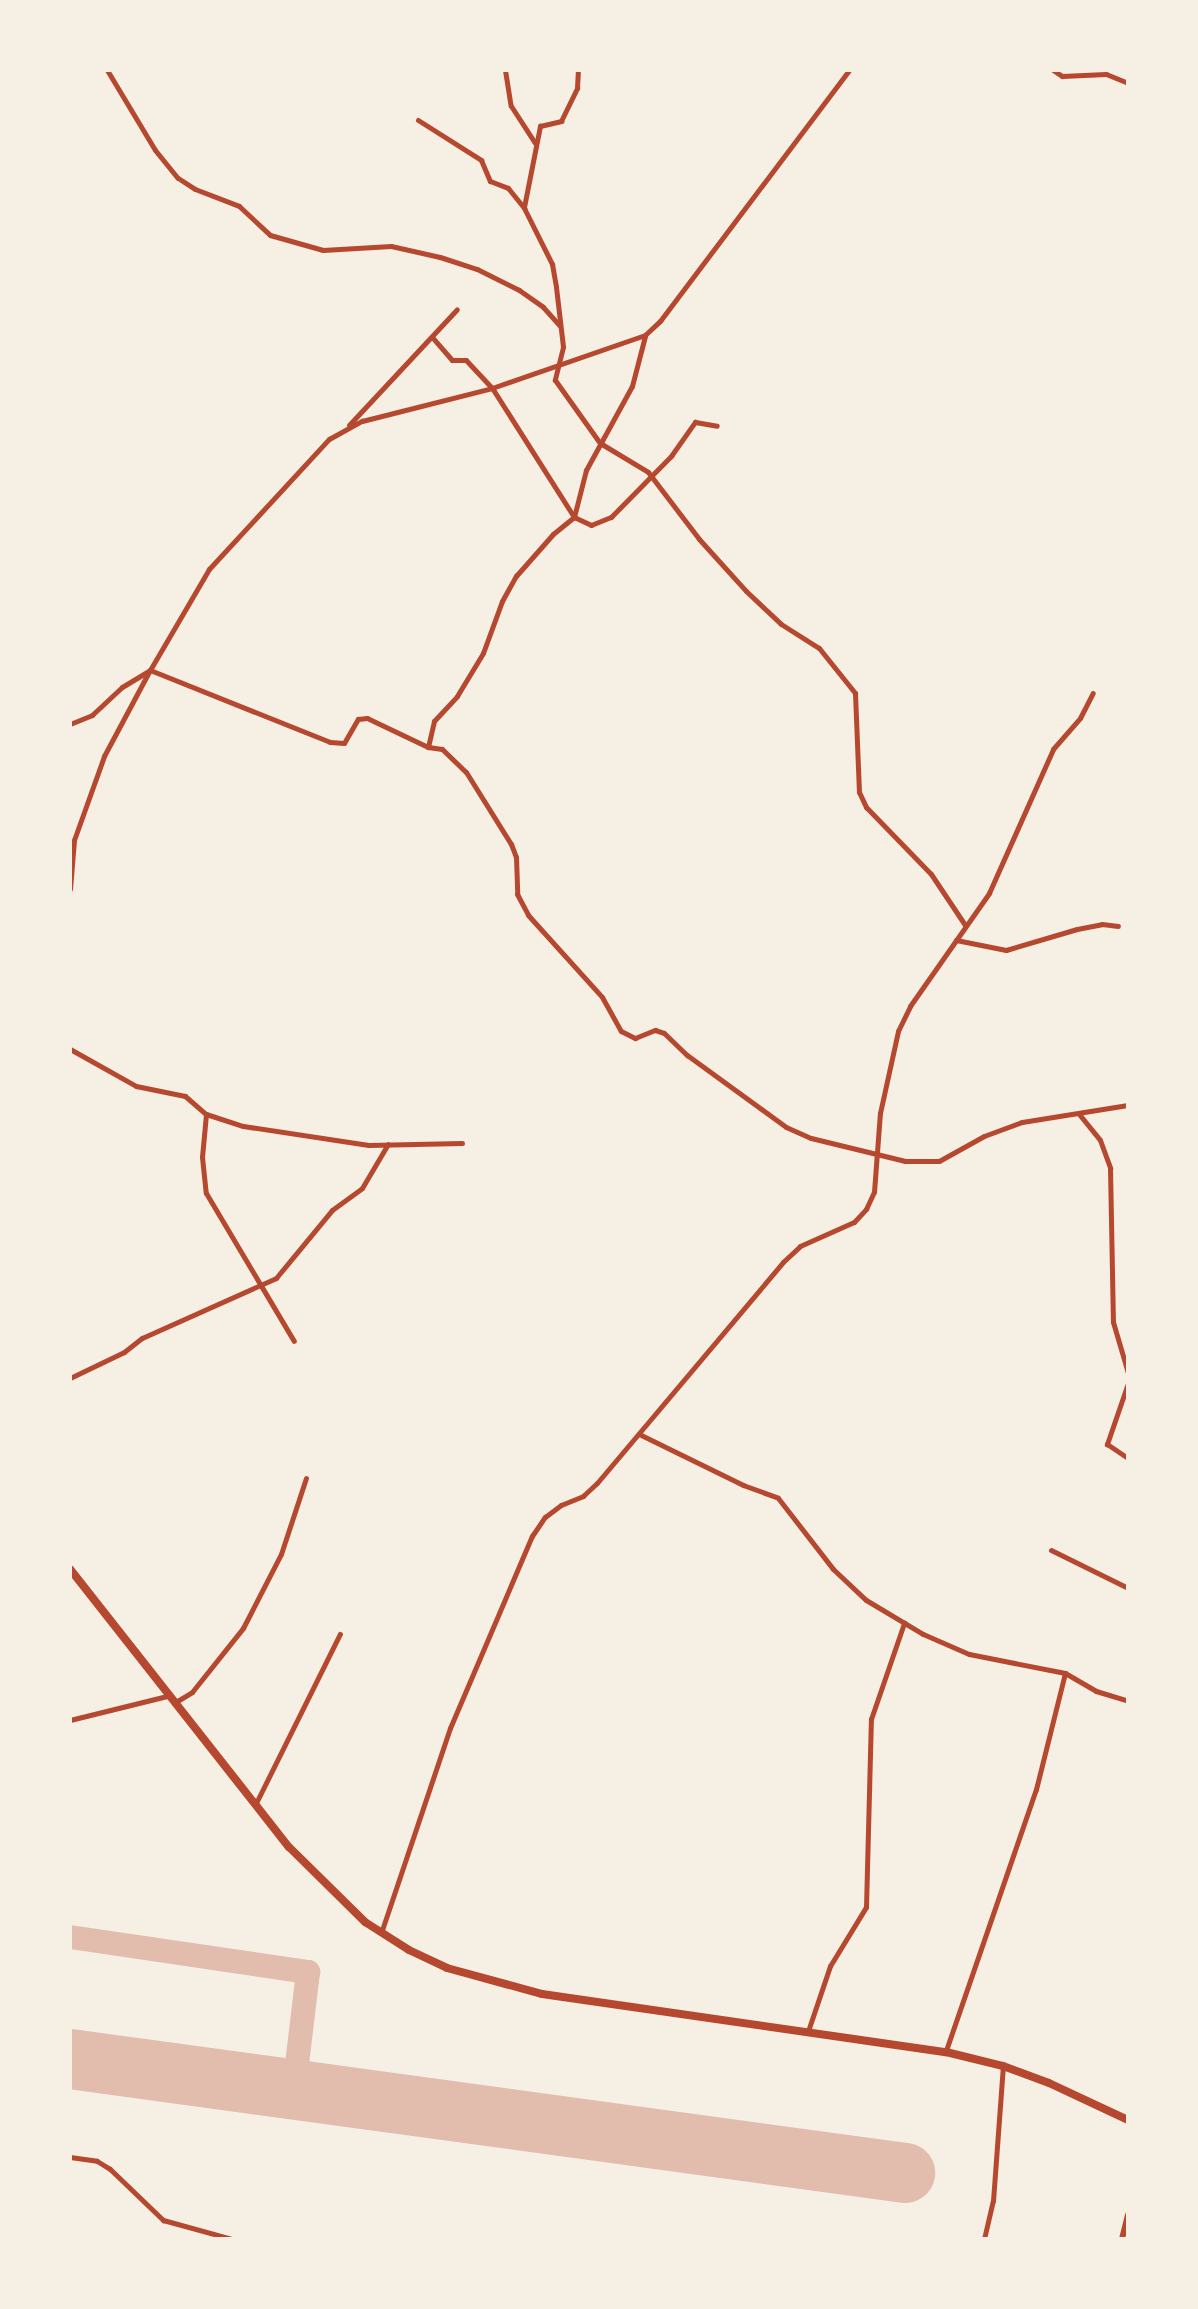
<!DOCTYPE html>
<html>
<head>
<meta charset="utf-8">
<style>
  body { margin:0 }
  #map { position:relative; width:1198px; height:2309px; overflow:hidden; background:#f6efe4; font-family:"DejaVu Sans",sans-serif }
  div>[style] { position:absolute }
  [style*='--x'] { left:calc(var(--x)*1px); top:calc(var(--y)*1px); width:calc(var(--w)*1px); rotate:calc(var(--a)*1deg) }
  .taxiway>* { height:24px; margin:-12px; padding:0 12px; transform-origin:12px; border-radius:12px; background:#e2bdae }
  .runway>* { height:60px; margin:-30px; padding:0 30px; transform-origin:30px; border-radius:30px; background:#e2bdae }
  .minor>* { height:5px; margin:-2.5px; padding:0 2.5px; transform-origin:2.5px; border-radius:2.5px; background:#b5482f }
  .tertiary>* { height:6px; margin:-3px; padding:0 3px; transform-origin:3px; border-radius:3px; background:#b5482f }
  .primary>* { height:8px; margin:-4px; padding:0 4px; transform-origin:4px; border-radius:4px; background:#b5482f }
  span { translate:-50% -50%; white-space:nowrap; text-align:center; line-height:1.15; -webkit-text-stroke:7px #f6efe4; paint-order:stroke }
  .frame { position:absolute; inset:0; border:72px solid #f6efe4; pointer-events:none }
</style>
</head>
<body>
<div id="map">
  <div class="taxiway">
    <i style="--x:70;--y:1937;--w:241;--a:8.4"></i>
    <i style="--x:308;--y:1972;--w:119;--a:96.8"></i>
  </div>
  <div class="runway">
    <i style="--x:70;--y:2059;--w:843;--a:7.77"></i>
  </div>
  <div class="minor">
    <i style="--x:107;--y:70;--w:93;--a:59"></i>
    <i style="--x:155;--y:150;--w:36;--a:51"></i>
    <i style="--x:178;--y:178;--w:20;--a:33"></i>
    <i style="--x:195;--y:189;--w:47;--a:21.1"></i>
    <i style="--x:239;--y:206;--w:42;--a:43.1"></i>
    <i style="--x:270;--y:235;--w:55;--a:15.8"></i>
    <i style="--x:323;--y:250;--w:68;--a:-3.4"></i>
    <i style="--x:391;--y:246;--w:50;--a:12.7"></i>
    <i style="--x:440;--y:257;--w:39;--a:18"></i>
    <i style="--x:477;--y:269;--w:47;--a:26.6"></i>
    <i style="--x:519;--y:290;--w:29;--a:35"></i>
    <i style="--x:543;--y:307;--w:25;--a:48"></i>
    <i style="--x:505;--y:70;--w:36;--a:81"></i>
    <i style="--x:511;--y:106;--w:44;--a:57"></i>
    <i style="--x:1053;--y:70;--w:11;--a:34"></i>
    <i style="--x:1062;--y:76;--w:44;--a:-2.6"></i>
    <i style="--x:1106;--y:74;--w:24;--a:22"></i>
    <i style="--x:418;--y:120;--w:75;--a:32.4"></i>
    <i style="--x:481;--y:160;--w:23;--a:67"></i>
    <i style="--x:490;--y:181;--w:19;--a:21"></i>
    <i style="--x:508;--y:188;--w:26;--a:51"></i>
    <i style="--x:524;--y:208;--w:63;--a:63.4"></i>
    <i style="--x:552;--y:264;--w:23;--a:80"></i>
    <i style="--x:556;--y:287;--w:60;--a:83.3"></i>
    <i style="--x:563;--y:347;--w:34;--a:104"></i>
    <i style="--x:555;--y:380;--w:77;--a:54.5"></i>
    <i style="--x:600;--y:443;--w:56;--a:31.1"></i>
    <i style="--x:648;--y:472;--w:84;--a:52.7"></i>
    <i style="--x:699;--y:539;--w:70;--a:47.9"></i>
    <i style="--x:746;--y:591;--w:48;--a:43.3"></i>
    <i style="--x:781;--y:624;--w:45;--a:32.3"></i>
    <i style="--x:819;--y:648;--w:58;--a:51.3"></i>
    <i style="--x:855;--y:693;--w:99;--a:87.7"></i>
    <i style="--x:859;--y:792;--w:17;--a:65"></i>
    <i style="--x:866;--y:807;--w:93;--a:45.9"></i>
    <i style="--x:931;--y:874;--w:61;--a:56.3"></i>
    <i style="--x:524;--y:207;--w:83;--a:-78.8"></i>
    <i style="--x:540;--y:126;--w:22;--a:-13"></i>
    <i style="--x:561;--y:121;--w:37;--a:-64"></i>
    <i style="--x:577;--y:88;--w:18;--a:-87"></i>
    <i style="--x:645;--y:336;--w:52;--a:104.6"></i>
    <i style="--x:632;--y:386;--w:96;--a:118.7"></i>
    <i style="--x:586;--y:470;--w:49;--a:104.3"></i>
    <i style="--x:574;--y:517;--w:19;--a:25"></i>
    <i style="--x:591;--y:525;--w:22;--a:-22"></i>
    <i style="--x:611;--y:517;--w:86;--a:-45.5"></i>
    <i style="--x:671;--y:456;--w:42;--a:-54.8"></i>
    <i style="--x:695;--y:422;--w:22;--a:10"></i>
    <i style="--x:349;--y:425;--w:158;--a:-47"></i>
    <i style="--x:70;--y:724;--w:24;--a:-22"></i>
    <i style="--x:92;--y:715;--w:41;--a:-43"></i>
    <i style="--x:122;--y:687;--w:33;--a:-31"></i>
    <i style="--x:150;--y:670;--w:194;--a:21.8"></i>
    <i style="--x:330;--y:742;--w:14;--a:4"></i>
    <i style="--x:344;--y:743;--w:28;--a:-60"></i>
    <i style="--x:358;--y:719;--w:9;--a:-6"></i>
    <i style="--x:367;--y:718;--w:68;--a:25.4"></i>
    <i style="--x:428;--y:747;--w:14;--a:8"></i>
    <i style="--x:442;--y:749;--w:33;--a:44"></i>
    <i style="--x:466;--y:772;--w:85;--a:58"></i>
    <i style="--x:511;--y:844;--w:14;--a:69"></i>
    <i style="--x:516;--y:857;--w:37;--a:88"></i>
    <i style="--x:517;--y:894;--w:24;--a:62"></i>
    <i style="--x:528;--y:915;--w:110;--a:47.9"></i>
    <i style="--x:602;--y:997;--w:39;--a:61"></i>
    <i style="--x:621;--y:1031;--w:16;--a:27"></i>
    <i style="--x:635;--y:1038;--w:22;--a:-22"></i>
    <i style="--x:655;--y:1030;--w:9;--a:18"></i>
    <i style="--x:664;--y:1033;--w:32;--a:44"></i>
    <i style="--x:687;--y:1055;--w:122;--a:36"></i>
    <i style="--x:786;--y:1127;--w:27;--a:24"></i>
    <i style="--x:811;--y:1138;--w:97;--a:13.7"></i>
    <i style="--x:905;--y:1161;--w:34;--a:0"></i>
    <i style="--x:939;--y:1161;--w:51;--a:-29.1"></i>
    <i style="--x:984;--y:1136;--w:40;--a:-20.2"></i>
    <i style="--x:1022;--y:1122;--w:107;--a:-9.1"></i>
    <i style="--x:428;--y:747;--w:27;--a:-77"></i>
    <i style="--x:434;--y:721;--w:34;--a:-47"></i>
    <i style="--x:457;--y:696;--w:50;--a:-58.8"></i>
    <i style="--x:483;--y:653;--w:55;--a:-69.9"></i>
    <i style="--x:502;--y:601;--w:29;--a:-61"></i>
    <i style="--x:516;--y:576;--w:56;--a:-48.6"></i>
    <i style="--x:553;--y:534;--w:27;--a:-39"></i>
    <i style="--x:574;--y:517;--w:153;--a:-122.4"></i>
    <i style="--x:492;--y:388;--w:38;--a:-133"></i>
    <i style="--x:466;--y:360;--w:14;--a:180"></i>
    <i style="--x:452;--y:360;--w:30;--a:-131"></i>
    <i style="--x:70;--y:889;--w:49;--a:-85.3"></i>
    <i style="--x:74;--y:840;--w:89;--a:-70.3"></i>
    <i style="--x:104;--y:756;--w:98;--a:-61.9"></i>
    <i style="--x:150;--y:670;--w:117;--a:-59.7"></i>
    <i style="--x:209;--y:569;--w:177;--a:-47.3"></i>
    <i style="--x:329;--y:439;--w:38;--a:-29"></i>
    <i style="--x:362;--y:421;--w:134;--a:-14.2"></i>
    <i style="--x:492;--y:388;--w:162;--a:-19.1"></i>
    <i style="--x:645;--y:335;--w:21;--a:-43"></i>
    <i style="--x:660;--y:321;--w:314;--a:-53"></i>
    <i style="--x:956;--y:940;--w:51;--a:11.3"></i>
    <i style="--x:1006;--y:950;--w:74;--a:-16.5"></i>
    <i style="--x:1077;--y:929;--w:25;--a:-11"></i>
    <i style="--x:1102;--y:924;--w:16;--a:7"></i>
    <i style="--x:70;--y:1049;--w:76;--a:29.3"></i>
    <i style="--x:136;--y:1086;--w:50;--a:11.5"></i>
    <i style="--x:185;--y:1096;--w:28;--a:41"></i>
    <i style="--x:206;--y:1114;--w:39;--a:18"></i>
    <i style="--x:243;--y:1126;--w:127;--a:8.6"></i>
    <i style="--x:369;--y:1145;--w:93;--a:-1.2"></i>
    <i style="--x:206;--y:1114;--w:43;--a:95.3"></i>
    <i style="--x:202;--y:1157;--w:36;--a:84"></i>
    <i style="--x:206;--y:1193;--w:172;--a:59.3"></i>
    <i style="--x:1079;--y:1114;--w:33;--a:51"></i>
    <i style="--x:1100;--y:1140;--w:30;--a:70"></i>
    <i style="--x:1110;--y:1168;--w:154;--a:88.9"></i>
    <i style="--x:1113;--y:1322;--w:53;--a:73.6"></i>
    <i style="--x:70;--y:1378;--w:60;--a:-25.7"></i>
    <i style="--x:124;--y:1352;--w:23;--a:-38"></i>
    <i style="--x:142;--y:1338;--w:147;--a:-24.1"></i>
    <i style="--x:276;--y:1278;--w:88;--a:-50.5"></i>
    <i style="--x:332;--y:1210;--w:37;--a:-36"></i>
    <i style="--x:362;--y:1188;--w:51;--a:-59.4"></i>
    <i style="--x:1128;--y:1383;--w:65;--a:109"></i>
    <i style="--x:1107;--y:1444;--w:25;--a:34"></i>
    <i style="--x:639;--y:1434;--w:116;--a:26.1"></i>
    <i style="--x:743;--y:1485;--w:37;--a:20"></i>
    <i style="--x:778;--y:1498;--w:90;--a:52.2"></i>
    <i style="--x:833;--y:1569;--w:45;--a:43.2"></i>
    <i style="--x:866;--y:1600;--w:66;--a:30.8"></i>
    <i style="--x:923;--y:1634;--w:50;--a:23.5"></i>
    <i style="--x:969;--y:1654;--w:98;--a:11.2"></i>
    <i style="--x:1065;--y:1673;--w:120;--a:104"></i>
    <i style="--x:1036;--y:1789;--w:277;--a:109"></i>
    <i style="--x:1051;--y:1550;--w:86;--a:26.3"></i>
    <i style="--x:1065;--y:1673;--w:36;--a:30"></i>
    <i style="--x:1096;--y:1691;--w:34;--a:17"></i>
    <i style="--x:174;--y:1703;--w:21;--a:-31"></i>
    <i style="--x:192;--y:1692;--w:82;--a:-51.4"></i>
    <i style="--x:243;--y:1628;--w:83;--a:-62.8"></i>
    <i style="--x:281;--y:1554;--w:80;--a:-71.8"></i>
    <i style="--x:70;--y:1720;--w:100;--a:-13.9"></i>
    <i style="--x:255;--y:1805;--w:191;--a:-63.6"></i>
    <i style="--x:381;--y:1933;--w:216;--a:-71.4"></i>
    <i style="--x:450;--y:1728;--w:209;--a:-66.9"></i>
    <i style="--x:532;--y:1536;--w:23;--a:-56"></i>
    <i style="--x:545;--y:1517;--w:20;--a:-37"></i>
    <i style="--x:561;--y:1505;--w:24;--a:-22"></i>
    <i style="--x:583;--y:1496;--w:19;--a:-43"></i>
    <i style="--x:597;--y:1483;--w:289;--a:-49.9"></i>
    <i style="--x:783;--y:1262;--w:23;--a:-43"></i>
    <i style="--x:800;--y:1246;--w:59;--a:-24"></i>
    <i style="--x:854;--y:1222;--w:18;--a:-47"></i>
    <i style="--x:866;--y:1209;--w:19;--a:-65"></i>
    <i style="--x:874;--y:1192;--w:79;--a:-85.7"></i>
    <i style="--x:880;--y:1113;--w:84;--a:-77.6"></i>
    <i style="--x:898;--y:1031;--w:28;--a:-64"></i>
    <i style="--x:910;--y:1006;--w:138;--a:-55"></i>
    <i style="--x:989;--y:893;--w:158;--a:-66"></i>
    <i style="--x:1053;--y:749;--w:41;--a:-48.9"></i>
    <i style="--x:1080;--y:718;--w:28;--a:-63"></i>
    <i style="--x:808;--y:2031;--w:69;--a:-71.3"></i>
    <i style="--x:830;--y:1966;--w:69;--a:-58.6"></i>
    <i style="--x:866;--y:1907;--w:188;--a:-88.5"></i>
    <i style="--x:871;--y:1719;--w:102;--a:-71"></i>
    <i style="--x:70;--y:2157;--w:27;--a:8"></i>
    <i style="--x:97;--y:2161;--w:15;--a:32"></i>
    <i style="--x:110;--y:2169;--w:74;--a:43.9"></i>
    <i style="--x:163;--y:2220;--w:72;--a:15.4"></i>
    <i style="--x:984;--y:2239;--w:39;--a:-77"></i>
    <i style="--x:993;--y:2201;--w:135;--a:-85.8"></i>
  </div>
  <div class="tertiary">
    <i style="--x:1122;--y:2239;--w:25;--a:-76"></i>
  </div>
  <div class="primary">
    <i style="--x:70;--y:1569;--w:354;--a:51.8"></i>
    <i style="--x:289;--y:1847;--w:107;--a:44.6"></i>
    <i style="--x:365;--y:1922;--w:52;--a:32.5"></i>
    <i style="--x:409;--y:1950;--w:42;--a:25.3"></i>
    <i style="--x:447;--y:1968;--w:98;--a:15.3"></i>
    <i style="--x:542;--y:1994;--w:408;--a:8.2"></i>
    <i style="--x:946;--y:2052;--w:59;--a:13.8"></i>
    <i style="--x:1003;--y:2066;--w:49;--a:20.3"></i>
    <i style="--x:1049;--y:2083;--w:87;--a:25.1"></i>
  </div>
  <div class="frame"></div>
</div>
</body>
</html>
